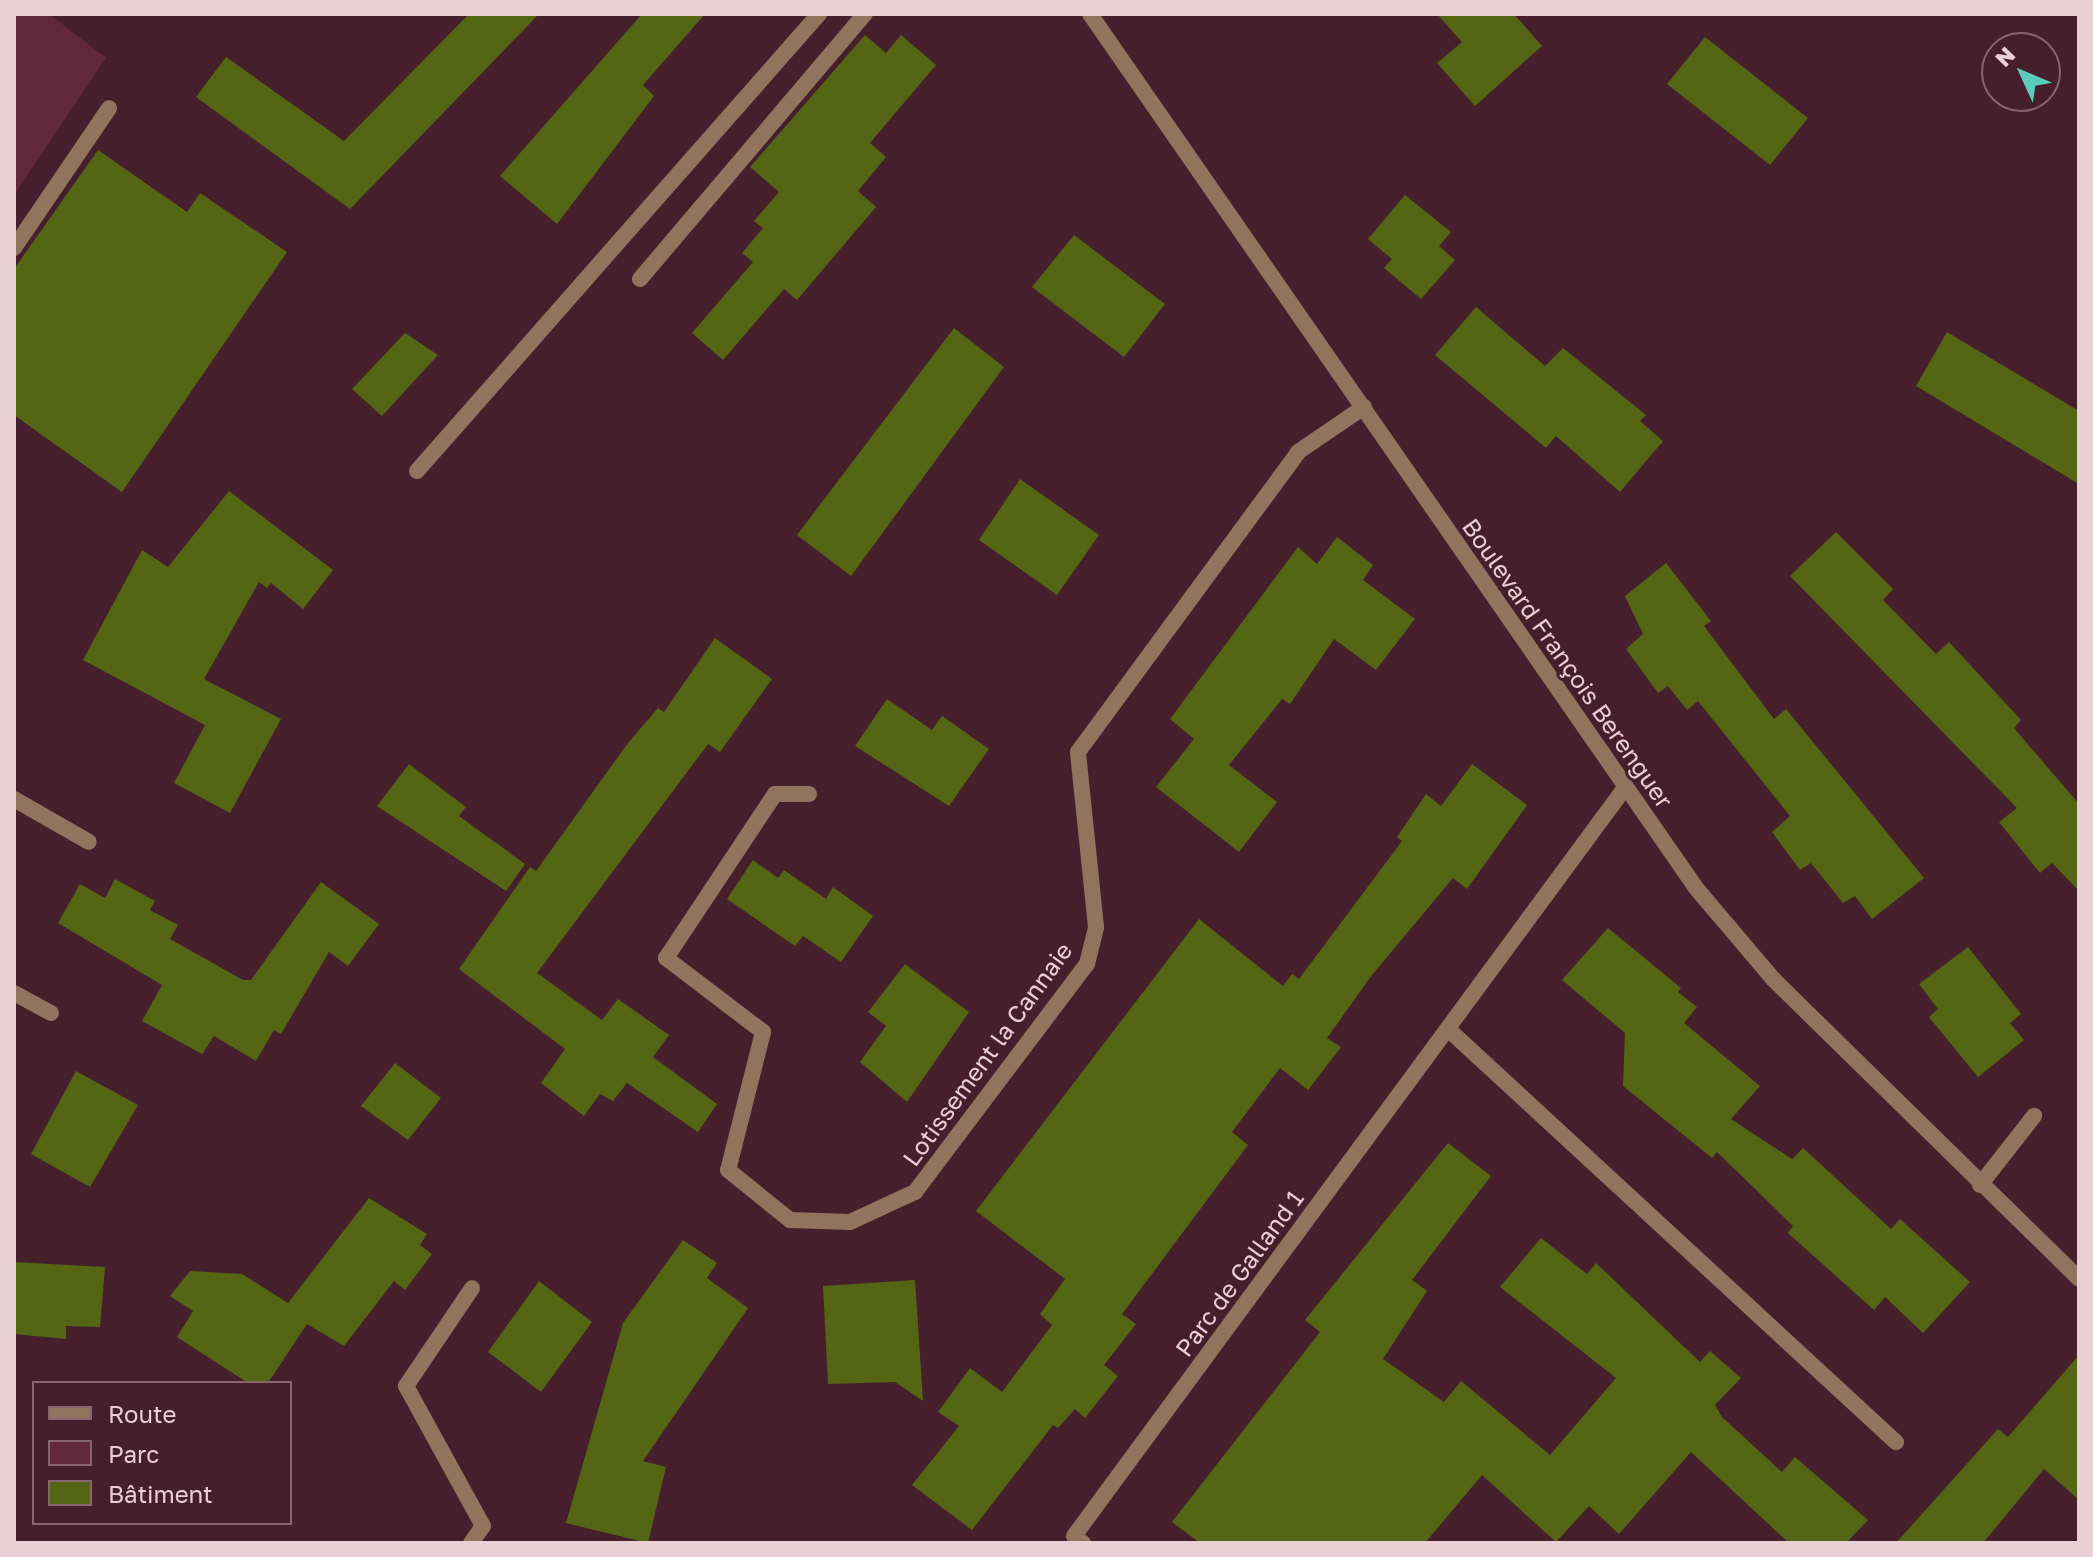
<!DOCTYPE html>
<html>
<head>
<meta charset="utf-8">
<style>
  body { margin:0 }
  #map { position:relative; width:2093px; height:1557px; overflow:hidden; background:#461f2c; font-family:"Golos Text",sans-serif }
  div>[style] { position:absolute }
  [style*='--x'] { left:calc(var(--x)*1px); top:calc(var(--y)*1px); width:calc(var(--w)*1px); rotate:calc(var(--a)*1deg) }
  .green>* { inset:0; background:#61273b }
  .building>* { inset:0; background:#546514 }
  .minor>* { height:16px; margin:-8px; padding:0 8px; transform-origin:8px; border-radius:8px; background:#90745e }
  span { translate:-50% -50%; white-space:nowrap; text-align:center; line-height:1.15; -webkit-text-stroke:6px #461f2c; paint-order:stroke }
  .street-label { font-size:24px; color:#ead0d6 }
  .frame { position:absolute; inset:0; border:16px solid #ead0d6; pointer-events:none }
  .legend { position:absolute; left:32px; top:1381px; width:260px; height:144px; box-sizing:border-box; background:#461f2c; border:2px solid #886670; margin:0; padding:10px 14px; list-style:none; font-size:24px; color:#ead0d6 }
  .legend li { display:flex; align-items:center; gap:16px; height:40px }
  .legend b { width:40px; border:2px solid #886670 }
  .north { position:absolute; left:1981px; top:32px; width:80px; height:80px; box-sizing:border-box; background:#461f2c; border:2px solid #886670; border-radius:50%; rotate:314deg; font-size:22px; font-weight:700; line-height:32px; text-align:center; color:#ead0d6 }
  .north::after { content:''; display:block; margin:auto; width:28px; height:36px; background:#5bcebb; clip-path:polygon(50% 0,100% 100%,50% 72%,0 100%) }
</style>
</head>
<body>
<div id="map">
  <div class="green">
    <i style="clip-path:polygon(14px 14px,49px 14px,106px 58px,14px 195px)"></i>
  </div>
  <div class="building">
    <i style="clip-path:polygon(469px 14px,539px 14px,350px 209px,196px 97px,226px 57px,344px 141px)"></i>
    <i style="clip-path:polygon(642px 14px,705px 14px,643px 85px,654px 96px,557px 224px,500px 176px)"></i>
    <i style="clip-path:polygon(1437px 14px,1514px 14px,1542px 46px,1475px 106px,1437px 63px,1462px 42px)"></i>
    <i style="clip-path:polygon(865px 35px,886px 53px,901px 35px,936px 65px,870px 143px,886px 157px,858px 191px,876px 207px,797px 300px,784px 289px,723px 360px,692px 333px,753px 262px,742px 253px,763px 228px,754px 221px,779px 192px,750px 167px)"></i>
    <i style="clip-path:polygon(1705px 37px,1808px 118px,1770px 165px,1667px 84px)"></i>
    <i style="clip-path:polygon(98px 150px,187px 212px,200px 193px,287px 252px,122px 492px,14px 415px,14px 269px)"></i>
    <i style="clip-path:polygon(1405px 195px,1451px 232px,1439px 246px,1455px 260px,1421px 299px,1384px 268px,1392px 259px,1368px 239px)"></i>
    <i style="clip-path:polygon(1074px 235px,1165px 304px,1124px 357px,1032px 287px)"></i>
    <i style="clip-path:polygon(1476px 307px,1545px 366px,1563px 348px,1646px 415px,1640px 421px,1663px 441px,1620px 492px,1556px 436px,1546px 448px,1435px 355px)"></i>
    <i style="clip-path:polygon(954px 328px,1004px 367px,851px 576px,797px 535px)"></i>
    <i style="clip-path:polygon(1947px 332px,2079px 411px,2079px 484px,1916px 386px)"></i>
    <i style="clip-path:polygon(405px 333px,438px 355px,382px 416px,352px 389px)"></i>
    <i style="clip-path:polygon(1020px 479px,1099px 535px,1057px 595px,979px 540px)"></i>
    <i style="clip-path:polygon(229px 491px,333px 570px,303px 609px,271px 583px,267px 588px,259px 582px,204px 679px,281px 719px,230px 813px,174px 783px,205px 725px,83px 660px,142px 550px,168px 567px)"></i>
    <i style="clip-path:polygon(1836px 532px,1893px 589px,1883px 600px,1936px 654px,1949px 642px,2021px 720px,2014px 728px,2079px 804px,2079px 891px,2052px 863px,2040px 873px,1999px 822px,2017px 808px,1790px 576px)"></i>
    <i style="clip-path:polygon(1337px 537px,1373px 565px,1363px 580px,1415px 619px,1376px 670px,1334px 639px,1290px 704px,1282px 699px,1229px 765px,1277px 802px,1239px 852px,1156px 787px,1194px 739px,1170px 719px,1298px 547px,1317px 564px)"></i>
    <i style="clip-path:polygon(1666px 563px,1711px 621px,1704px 626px,1774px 719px,1786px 709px,1924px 878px,1872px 919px,1855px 896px,1843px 903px,1811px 863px,1800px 870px,1772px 832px,1790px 816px,1698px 701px,1687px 710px,1668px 686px,1658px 693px,1626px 649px,1643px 634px,1625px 596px)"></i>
    <i style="clip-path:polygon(715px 638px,772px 679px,720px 752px,708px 744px,537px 973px,602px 1020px,618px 999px,669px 1035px,653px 1057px,717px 1104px,698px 1132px,627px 1083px,613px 1101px,600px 1094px,584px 1116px,541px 1083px,565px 1049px,459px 969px,530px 867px,536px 871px,628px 743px,658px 708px,664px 712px)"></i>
    <i style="clip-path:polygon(887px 699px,932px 730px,942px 716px,989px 749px,949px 806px,855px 746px)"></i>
    <i style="clip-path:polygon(409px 764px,466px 807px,459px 816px,525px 864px,506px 891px,377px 806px)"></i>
    <i style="clip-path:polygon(1472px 764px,1527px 805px,1467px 889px,1453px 878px,1372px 975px,1327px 1038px,1341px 1047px,1308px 1090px,1280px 1068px,1232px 1132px,1248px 1145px,1122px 1314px,1136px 1324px,1104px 1365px,1118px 1376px,1085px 1418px,1075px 1409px,1058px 1428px,1053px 1425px,972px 1530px,912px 1485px,959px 1426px,938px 1412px,970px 1368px,1002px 1392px,1052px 1325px,1040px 1314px,1065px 1279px,976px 1211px,1199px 919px,1283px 986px,1292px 974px,1299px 979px,1402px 841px,1397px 837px,1426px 794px,1441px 806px)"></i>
    <i style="clip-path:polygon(753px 860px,778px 878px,784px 870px,826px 899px,833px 887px,873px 916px,841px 962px,803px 936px,795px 946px,727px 899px)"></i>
    <i style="clip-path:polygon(115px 879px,155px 901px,150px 910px,178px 925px,170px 939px,243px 980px,251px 980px,321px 882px,379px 924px,348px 966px,329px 952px,281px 1034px,274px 1030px,256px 1061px,214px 1036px,202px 1054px,142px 1021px,162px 985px,58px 923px,80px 884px,105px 898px)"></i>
    <i style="clip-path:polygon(1608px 928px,1681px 988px,1678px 992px,1697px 1007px,1684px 1023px,1760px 1086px,1731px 1119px,1792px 1159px,1803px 1148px,1891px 1229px,1900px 1219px,1970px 1282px,1923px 1333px,1885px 1297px,1874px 1310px,1788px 1233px,1793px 1226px,1717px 1152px,1712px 1158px,1623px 1086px,1625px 1033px,1562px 980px)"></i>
    <i style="clip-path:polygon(1968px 947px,2021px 1014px,2010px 1023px,2024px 1040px,1978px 1077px,1929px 1017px,1938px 1009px,1919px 984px)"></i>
    <i style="clip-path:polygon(905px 964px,969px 1012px,907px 1102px,860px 1062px,886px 1026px,868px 1012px)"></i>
    <i style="clip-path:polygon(395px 1063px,441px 1098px,408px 1140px,361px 1106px)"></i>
    <i style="clip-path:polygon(76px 1071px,138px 1105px,90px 1187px,31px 1154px)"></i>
    <i style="clip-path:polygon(1448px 1143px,1491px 1176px,1412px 1280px,1427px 1291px,1383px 1359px,1444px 1402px,1461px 1381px,1550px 1455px,1616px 1378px,1500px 1287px,1541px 1238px,1587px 1274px,1596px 1263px,1700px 1362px,1710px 1351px,1741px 1378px,1715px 1405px,1722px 1417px,1782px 1472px,1795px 1457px,1868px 1520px,1846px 1543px,1789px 1543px,1691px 1452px,1619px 1534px,1589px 1506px,1556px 1542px,1482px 1475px,1425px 1543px,1200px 1543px,1172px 1522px,1320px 1332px,1305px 1320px)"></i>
    <i style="clip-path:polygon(369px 1198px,427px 1234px,420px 1245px,432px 1254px,405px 1290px,394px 1281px,344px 1346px,307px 1324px,268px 1383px,248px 1383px,177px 1337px,193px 1311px,170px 1296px,190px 1271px,242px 1274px,288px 1303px)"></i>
    <i style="clip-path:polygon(683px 1240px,717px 1263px,707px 1278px,748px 1308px,643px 1461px,666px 1467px,648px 1543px,566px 1523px,623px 1323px)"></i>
    <i style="clip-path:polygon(14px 1262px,105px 1267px,100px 1327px,66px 1326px,66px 1339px,14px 1334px)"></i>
    <i style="clip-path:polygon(915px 1280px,923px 1401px,895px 1382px,828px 1384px,823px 1286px)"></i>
    <i style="clip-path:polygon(539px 1281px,592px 1322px,541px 1392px,488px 1352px)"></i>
    <i style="clip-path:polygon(2079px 1355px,2079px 1500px,2044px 1469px,1983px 1543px,1896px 1543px,1998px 1429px,2008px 1437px)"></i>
  </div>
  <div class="minor">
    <i style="--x:1090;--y:14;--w:1064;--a:55.26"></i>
    <i style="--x:1696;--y:888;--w:121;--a:49.7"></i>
    <i style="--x:1774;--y:980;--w:427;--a:44.4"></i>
    <i style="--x:14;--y:248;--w:169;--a:-55.8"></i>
    <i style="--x:640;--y:279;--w:348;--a:-49.7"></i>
    <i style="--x:417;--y:471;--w:609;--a:-48.66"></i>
    <i style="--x:809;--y:794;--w:34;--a:180"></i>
    <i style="--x:775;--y:794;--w:197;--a:123.6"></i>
    <i style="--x:666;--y:958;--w:122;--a:37.3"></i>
    <i style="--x:763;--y:1032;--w:142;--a:104.2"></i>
    <i style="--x:728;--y:1170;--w:80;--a:38.9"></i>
    <i style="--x:790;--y:1220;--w:60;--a:1.9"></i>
    <i style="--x:850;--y:1222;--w:72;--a:-24.8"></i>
    <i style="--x:915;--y:1192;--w:286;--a:-53"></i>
    <i style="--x:1087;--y:964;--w:38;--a:-76"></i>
    <i style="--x:1096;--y:927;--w:176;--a:-95.9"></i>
    <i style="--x:1078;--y:752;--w:372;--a:-53.7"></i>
    <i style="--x:1298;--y:452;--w:80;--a:-34.3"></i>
    <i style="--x:14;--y:799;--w:86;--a:29.8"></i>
    <i style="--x:14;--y:993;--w:42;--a:28.4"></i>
    <i style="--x:1449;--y:1030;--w:608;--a:42.67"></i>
    <i style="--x:1980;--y:1185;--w:88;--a:-52"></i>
    <i style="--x:471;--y:1543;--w:21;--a:-55"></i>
    <i style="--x:483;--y:1526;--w:160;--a:-118.8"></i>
    <i style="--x:406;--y:1386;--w:118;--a:-56"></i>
    <i style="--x:1083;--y:1543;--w:11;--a:-142"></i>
    <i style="--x:1074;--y:1536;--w:928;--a:-53.64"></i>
  </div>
  <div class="street-label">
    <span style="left:1568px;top:663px;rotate:55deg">Boulevard François Berenguer</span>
    <span style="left:987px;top:1054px;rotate:-54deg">Lotissement la Cannaie</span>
    <span style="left:1239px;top:1273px;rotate:-54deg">Parc de Galland 1</span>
  </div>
  <div class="frame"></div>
  <ul class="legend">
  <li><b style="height:10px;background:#90745e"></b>Route</li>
  <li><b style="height:22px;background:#61273b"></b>Parc</li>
  <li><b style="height:22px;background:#546514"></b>Bâtiment</li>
  </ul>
  <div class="north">N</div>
</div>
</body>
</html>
